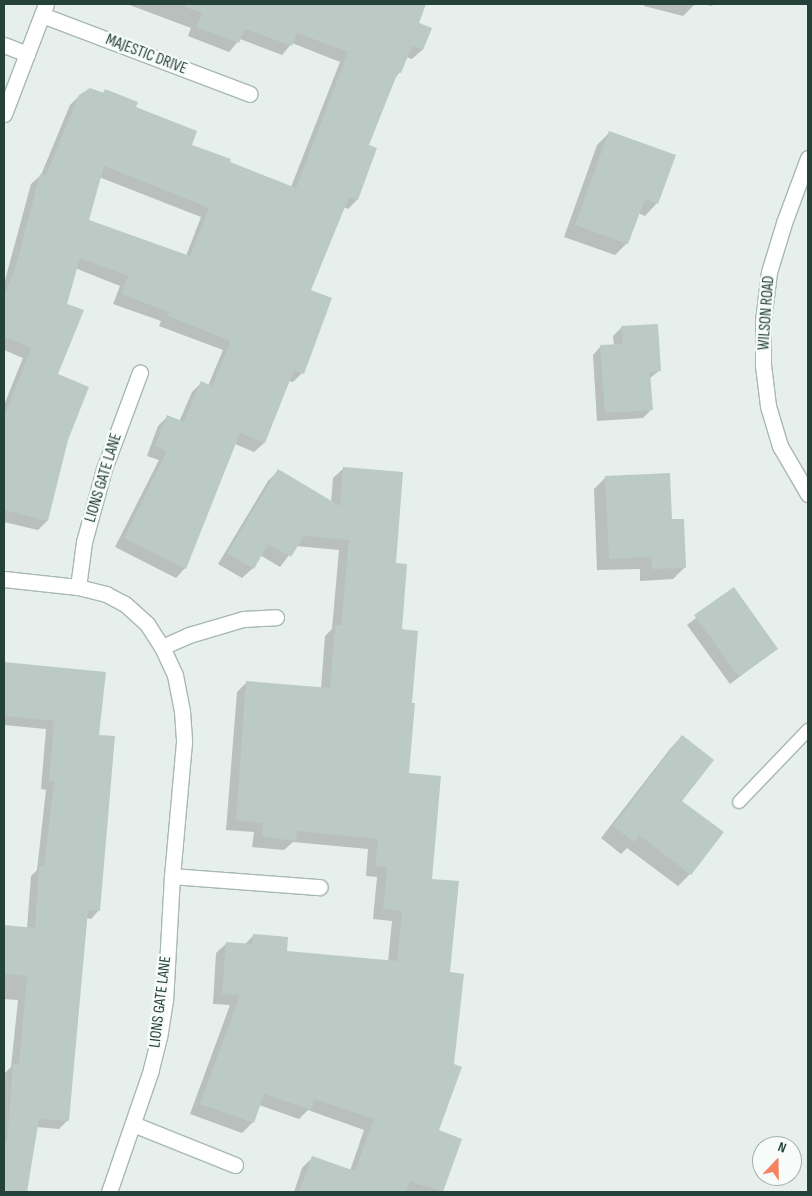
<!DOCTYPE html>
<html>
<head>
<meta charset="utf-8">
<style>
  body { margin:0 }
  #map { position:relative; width:812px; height:1196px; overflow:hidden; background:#e6efeb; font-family:"Sofia Sans Condensed",sans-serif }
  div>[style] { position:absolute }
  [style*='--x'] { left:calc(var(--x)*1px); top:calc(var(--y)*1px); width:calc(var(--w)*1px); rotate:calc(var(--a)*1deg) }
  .shadow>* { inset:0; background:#0003 }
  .building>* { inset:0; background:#bbcac4 }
  .roads { filter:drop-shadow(1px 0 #a8b8b2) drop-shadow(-1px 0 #a8b8b2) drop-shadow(0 1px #a8b8b2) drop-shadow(0 -1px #a8b8b2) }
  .service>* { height:12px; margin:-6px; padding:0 6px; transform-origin:6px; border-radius:6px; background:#fff }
  .minor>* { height:15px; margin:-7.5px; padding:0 7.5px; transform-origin:7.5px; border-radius:7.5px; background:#fff }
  span { translate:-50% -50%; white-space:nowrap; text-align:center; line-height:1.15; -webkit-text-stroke:5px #f7fbf9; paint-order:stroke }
  .street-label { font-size:16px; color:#24423a }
  .frame { position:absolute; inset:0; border:5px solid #24423a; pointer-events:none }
  .north { position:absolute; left:752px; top:1136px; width:50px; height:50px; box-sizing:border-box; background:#f7fbf9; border:1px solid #a3b1ad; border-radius:50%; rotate:21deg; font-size:14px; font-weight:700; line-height:20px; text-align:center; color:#24423a }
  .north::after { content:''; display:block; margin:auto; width:18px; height:22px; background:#f4845f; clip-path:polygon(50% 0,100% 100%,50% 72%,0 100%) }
</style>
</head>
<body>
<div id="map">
  <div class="shadow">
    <i style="clip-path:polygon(evenodd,127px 4px,425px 4px,418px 23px,430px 28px,422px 50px,412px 59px,406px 57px,400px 72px,395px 78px,367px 146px,357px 200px,348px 209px,344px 207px,310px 291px,302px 373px,293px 382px,289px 381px,264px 443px,254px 452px,235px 444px,185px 568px,176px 578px,115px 547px,159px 460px,147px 456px,158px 426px,167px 417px,179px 422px,192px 392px,201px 383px,208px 386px,223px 350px,159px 326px,161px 321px,113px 304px,120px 286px,75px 268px,66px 304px,56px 375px,47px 521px,38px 530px,4px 522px,4px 405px,23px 358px,4px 350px,4px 284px,31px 184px,41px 175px,70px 105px,79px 96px,102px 94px,105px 90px,190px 146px,291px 187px,340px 62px,292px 43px,282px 55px,240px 39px,229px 52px,188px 36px,191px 28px,127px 4px,99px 177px,201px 217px,186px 256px,88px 220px,99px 177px)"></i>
    <i style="clip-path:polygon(644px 4px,695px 4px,683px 16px,644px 6px)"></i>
    <i style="clip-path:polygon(703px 4px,714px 4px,712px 6px)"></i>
    <i style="clip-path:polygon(609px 133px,657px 203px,645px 216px,638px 213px,627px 243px,615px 255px,564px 237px,597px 145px)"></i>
    <i style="clip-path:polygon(622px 327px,660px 370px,649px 379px,652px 409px,643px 418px,597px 421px,593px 355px,601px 346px,614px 345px,613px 336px)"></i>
    <i style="clip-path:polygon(344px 468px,394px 564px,400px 631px,411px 704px,408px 774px,448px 973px,438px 1131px,461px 1140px,442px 1192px,294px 1192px,302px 1168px,313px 1157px,350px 1171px,364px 1130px,308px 1110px,299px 1119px,259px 1105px,253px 1122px,242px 1133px,190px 1114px,230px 1005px,213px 1004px,216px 953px,227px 943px,245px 944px,253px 936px,286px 952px,388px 962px,392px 921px,373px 919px,377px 877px,366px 876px,368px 849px,293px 842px,284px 850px,252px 847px,254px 832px,226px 830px,237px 692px,247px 682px,321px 688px,325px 636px,332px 629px,339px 550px,296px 546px,280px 567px,260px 555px,253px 568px,242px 578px,218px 564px,268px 481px,278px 471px,331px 503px,333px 478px)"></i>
    <i style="clip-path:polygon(606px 477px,671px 520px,685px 567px,673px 579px,640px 581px,640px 569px,597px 570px,594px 489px)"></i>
    <i style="clip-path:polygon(733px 589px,776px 649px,730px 684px,687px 625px)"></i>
    <i style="clip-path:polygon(4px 663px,105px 673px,98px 736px,99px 910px,91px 919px,86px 918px,67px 1121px,59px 1129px,36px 1127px,26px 1192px,4px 1192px,4px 1089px,5px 1073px,11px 1067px,18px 1000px,4px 999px,4px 926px,27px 928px,31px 876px,37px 870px,46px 790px,41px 789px,46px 729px,4px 725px)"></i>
    <i style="clip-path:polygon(682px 736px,681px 801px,690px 874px,678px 886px,627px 848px,621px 854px,601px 838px,670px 749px)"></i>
  </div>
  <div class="building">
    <i style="clip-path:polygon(evenodd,186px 4px,426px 4px,419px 23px,432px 28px,423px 50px,412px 46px,401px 73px,398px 72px,369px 145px,377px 148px,358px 200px,349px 197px,311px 290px,332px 298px,304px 374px,294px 370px,265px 443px,240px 433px,186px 569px,124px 538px,167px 451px,155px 446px,167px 415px,184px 422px,201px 381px,212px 386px,231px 341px,167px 316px,169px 312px,121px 294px,128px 276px,80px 258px,67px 304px,84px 310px,58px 374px,89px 387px,68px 440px,48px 521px,4px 510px,4px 417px,31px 348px,4px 337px,4px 296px,17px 262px,40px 174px,46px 175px,79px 95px,90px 88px,104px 93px,105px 89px,138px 102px,136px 107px,197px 131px,192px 145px,231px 159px,230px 162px,296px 188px,348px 52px,297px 33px,292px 46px,245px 29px,239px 43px,196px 27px,202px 13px,185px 7px,186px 4px,104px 166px,209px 208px,190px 256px,89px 220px,104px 166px)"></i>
    <i style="clip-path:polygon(609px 131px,676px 155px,658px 204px,645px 199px,628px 244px,575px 225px)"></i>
    <i style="clip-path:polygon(658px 324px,661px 371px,650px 372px,653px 410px,605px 413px,600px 345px,623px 344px,621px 326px)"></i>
    <i style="clip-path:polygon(343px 467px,403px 472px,396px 563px,407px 564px,402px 629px,418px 631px,412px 703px,415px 703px,409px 773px,441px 776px,432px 879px,459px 881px,450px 972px,464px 974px,454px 1064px,462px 1067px,439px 1130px,462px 1139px,443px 1192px,410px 1181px,405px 1192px,299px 1192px,312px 1156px,355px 1171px,374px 1119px,314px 1099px,311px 1110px,264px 1094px,254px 1123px,200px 1104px,240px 995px,222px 994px,226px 942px,252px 944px,253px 934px,288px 937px,287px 951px,397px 961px,402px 911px,383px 909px,387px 867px,375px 866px,378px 839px,297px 831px,296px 841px,262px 837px,263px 823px,236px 820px,246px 681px,330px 688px,335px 625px,341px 625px,349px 540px,304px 536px,291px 557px,268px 544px,254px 569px,227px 553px,278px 469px,340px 506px)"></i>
    <i style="clip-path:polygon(670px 473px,672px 519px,684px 519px,686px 568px,652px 569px,651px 557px,609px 559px,605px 476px)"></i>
    <i style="clip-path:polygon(734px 587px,778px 649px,739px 677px,694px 615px)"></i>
    <i style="clip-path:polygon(4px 662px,106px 672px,99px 735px,115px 736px,100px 911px,88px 910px,69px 1121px,39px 1119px,27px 1192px,4px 1192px,4px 1142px,7px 1143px,13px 1064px,19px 1064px,27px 976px,4px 974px,4px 925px,35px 928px,39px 866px,44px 867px,54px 782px,49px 781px,54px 721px,4px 716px)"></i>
    <i style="clip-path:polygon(682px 735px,714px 760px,682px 801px,724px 832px,691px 875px,639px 835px,634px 842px,613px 826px)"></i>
  </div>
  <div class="roads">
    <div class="service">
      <i style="--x:739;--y:802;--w:100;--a:-46.2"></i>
    </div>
    <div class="minor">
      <i style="--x:42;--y:15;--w:222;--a:20.8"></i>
      <i style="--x:4;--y:45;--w:25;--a:21"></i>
      <i style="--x:4;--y:114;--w:118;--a:-69.1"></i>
      <i style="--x:808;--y:158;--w:69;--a:110.3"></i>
      <i style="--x:784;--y:223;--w:51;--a:107"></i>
      <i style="--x:769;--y:272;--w:49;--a:97"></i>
      <i style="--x:763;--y:321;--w:44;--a:90"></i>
      <i style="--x:763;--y:365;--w:41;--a:83"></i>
      <i style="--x:768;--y:406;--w:42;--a:73.3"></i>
      <i style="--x:780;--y:446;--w:56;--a:59.7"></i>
      <i style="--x:4;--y:579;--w:74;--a:6.2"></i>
      <i style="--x:78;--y:587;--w:29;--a:14"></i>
      <i style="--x:106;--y:594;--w:21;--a:28"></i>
      <i style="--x:125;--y:604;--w:30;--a:42"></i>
      <i style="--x:147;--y:624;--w:27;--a:57"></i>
      <i style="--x:162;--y:647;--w:31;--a:65"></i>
      <i style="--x:175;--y:675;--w:37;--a:79"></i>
      <i style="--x:182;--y:711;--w:31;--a:86"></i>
      <i style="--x:184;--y:742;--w:135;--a:95.1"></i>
      <i style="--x:172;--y:876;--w:124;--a:93.2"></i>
      <i style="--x:165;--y:1000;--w:37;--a:99"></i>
      <i style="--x:159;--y:1037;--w:34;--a:104"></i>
      <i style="--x:151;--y:1070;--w:129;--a:109"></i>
      <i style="--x:78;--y:587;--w:45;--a:-82.4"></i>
      <i style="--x:84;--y:542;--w:76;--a:-74.7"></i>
      <i style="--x:104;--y:469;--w:103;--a:-69.6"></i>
      <i style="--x:162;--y:647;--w:30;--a:-24"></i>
      <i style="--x:189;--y:635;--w:56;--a:-16.5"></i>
      <i style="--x:243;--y:619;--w:33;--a:-3"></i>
      <i style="--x:172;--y:876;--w:148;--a:4.3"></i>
      <i style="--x:133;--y:1124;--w:110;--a:21.9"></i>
    </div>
  </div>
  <div class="street-label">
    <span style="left:146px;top:55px;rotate:21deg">MAJESTIC DRIVE</span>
    <span style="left:767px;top:313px;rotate:-86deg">WILSON ROAD</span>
    <span style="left:104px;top:478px;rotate:-73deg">LIONS GATE LANE</span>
    <span style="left:161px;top:1002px;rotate:-83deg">LIONS GATE LANE</span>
  </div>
  <div class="frame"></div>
  <div class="north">N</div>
</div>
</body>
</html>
